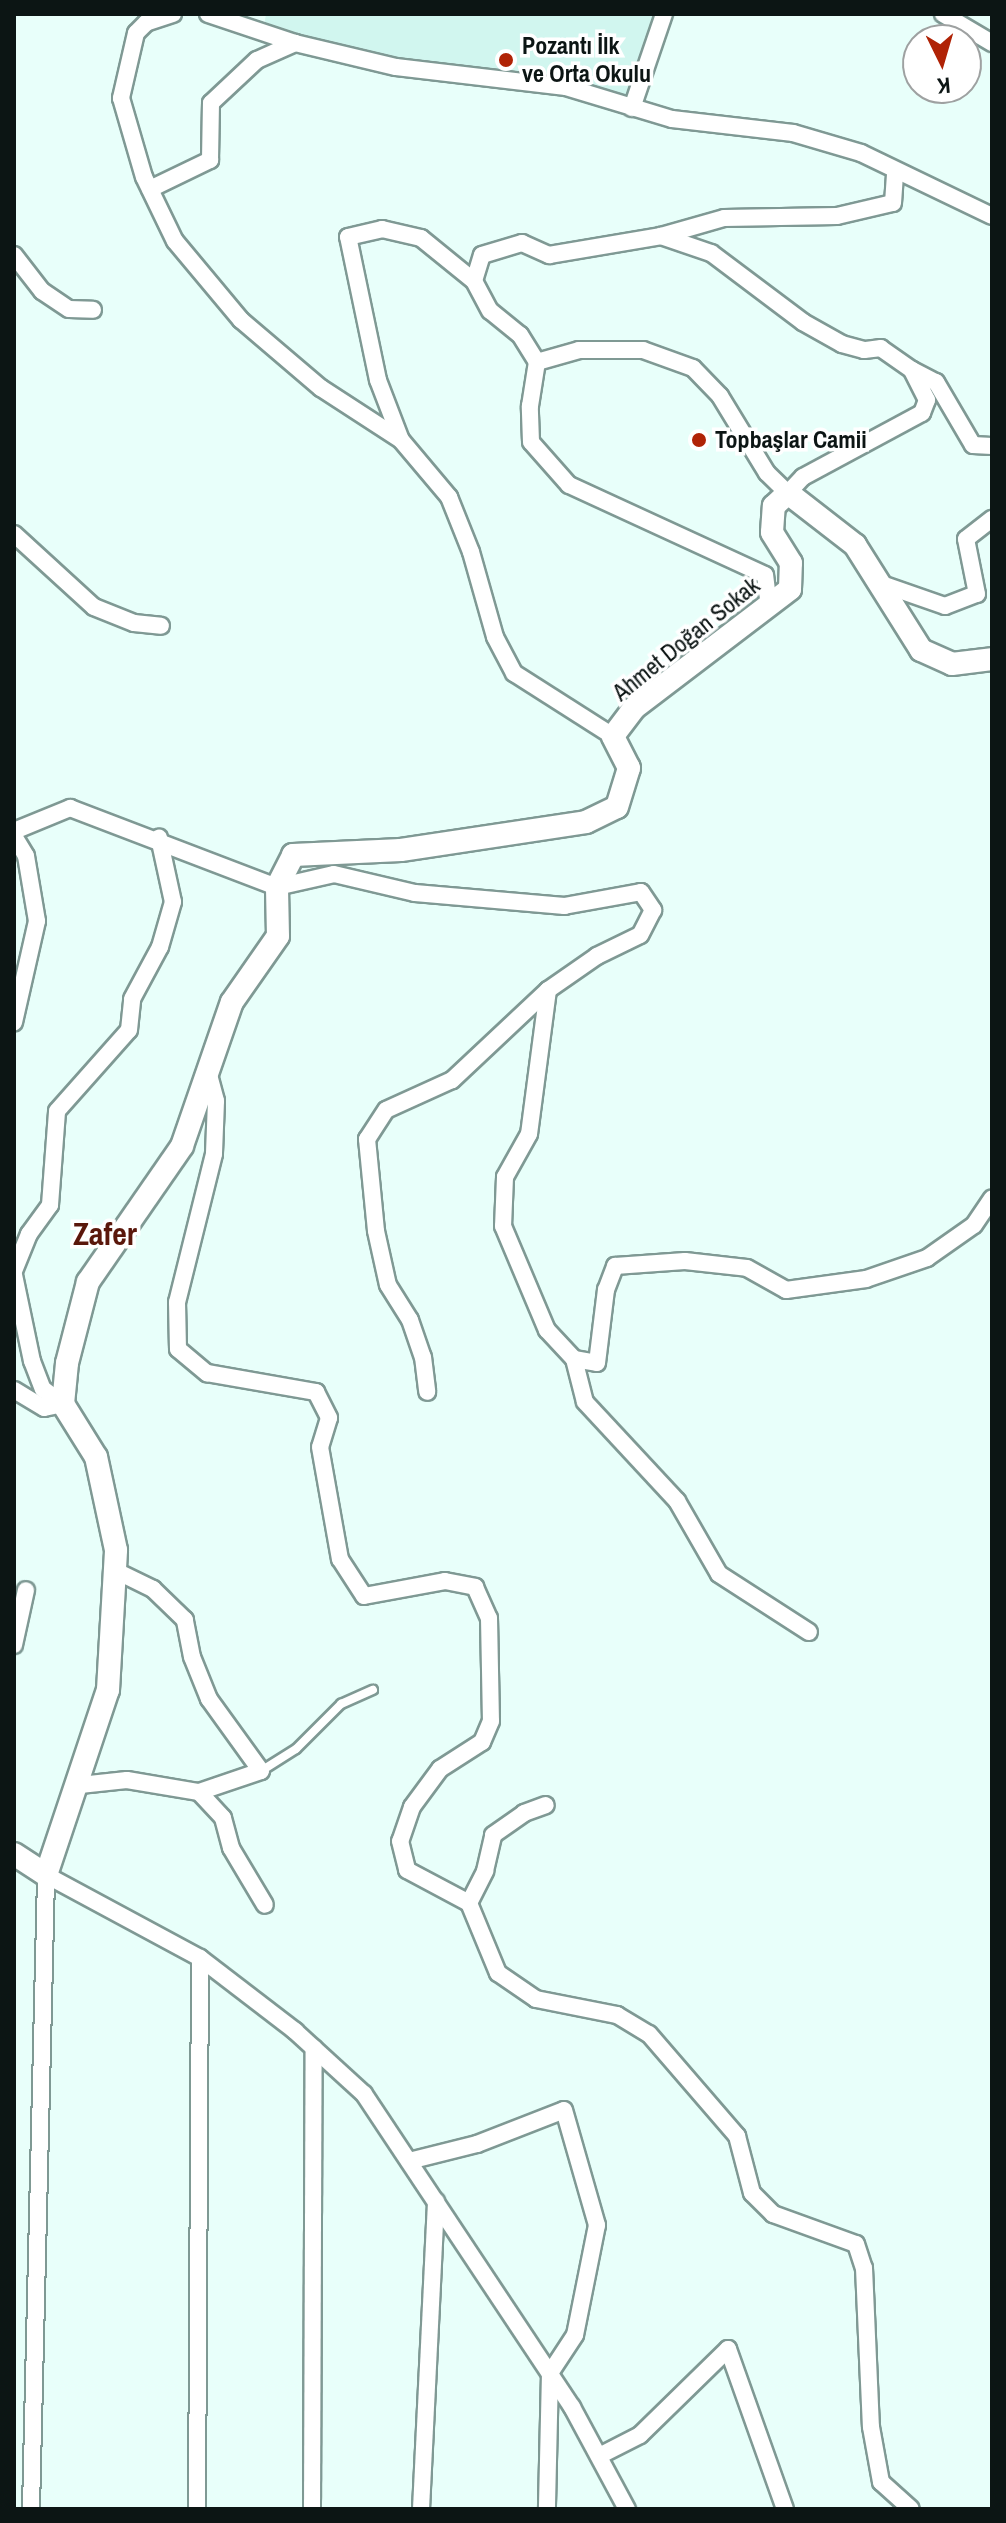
<!DOCTYPE html>
<html>
<head>
<meta charset="utf-8">
<style>
  body { margin:0 }
  #map { position:relative; width:1006px; height:2523px; overflow:hidden; background:#e8fffa; font-family:"Archivo Narrow",sans-serif }
  div>[style] { position:absolute }
  [style*='--x'] { left:calc(var(--x)*1px); top:calc(var(--y)*1px); width:calc(var(--w)*1px); rotate:calc(var(--a)*1deg) }
  .built>* { inset:0; background:#d1f6ef }
  .roads { filter:drop-shadow(2px 0 #7f9994) drop-shadow(-2px 0 #7f9994) drop-shadow(0 2px #7f9994) drop-shadow(0 -2px #7f9994) }
  .service>* { height:8px; margin:-4px; padding:0 4px; transform-origin:4px; border-radius:4px; background:#fff }
  .minor>* { height:16px; margin:-8px; padding:0 8px; transform-origin:8px; border-radius:8px; background:#fff }
  .tertiary>* { height:22px; margin:-11px; padding:0 11px; transform-origin:11px; border-radius:11px; background:#fff }
  .dots>* { width:22px; height:22px; translate:-50% -50%; box-sizing:border-box; border:4px solid #fff; border-radius:50% }
  span { translate:-50% -50%; white-space:nowrap; text-align:center; line-height:1.15; -webkit-text-stroke:7px #fff; paint-order:stroke }
  .poi-label { font-size:24px; color:#0c1514; font-weight:700 }
  .left { translate:0 -50%; text-align:left }
  .street-label { font-size:24px; color:#0c1514 }
  .district-label { font-size:32px; color:#5a170b; font-weight:700 }
  .frame { position:absolute; inset:0; border:16px solid #0c1514; pointer-events:none }
  .north { position:absolute; left:902px; top:24px; width:80px; height:80px; box-sizing:border-box; background:#fff; border:2px solid #9ea1a1; border-radius:50%; rotate:175deg; font-size:22px; font-weight:700; line-height:32px; text-align:center; color:#0c1514 }
  .north::after { content:''; display:block; margin:auto; width:28px; height:36px; background:#b02306; clip-path:polygon(50% 0,100% 100%,50% 72%,0 100%) }
</style>
</head>
<body>
<div id="map">
  <div class="built">
    <i style="clip-path:polygon(266px 14px,664px 14px,632px 108px,566px 87px,468px 77px,263px 33px)"></i>
  </div>
  <div class="roads">
    <div class="service">
      <i style="--x:261;--y:1771;--w:41;--a:-32.2"></i>
      <i style="--x:296;--y:1749;--w:64;--a:-45"></i>
      <i style="--x:341;--y:1704;--w:35;--a:-24"></i>
    </div>
    <div class="minor">
      <i style="--x:173;--y:14;--w:28;--a:162"></i>
      <i style="--x:146;--y:23;--w:14;--a:135"></i>
      <i style="--x:136;--y:33;--w:67;--a:103"></i>
      <i style="--x:121;--y:98;--w:82;--a:73.8"></i>
      <i style="--x:144;--y:177;--w:71;--a:64.2"></i>
      <i style="--x:175;--y:241;--w:103;--a:50.1"></i>
      <i style="--x:241;--y:320;--w:105;--a:40.4"></i>
      <i style="--x:321;--y:388;--w:95;--a:33"></i>
      <i style="--x:401;--y:440;--w:75;--a:49.9"></i>
      <i style="--x:449;--y:497;--w:59;--a:68.2"></i>
      <i style="--x:471;--y:552;--w:88;--a:74.2"></i>
      <i style="--x:495;--y:637;--w:41;--a:62.2"></i>
      <i style="--x:514;--y:673;--w:117;--a:32.5"></i>
      <i style="--x:208;--y:14;--w:92;--a:18.4"></i>
      <i style="--x:295;--y:43;--w:104;--a:13.4"></i>
      <i style="--x:396;--y:67;--w:171;--a:6.7"></i>
      <i style="--x:566;--y:87;--w:111;--a:16.8"></i>
      <i style="--x:672;--y:119;--w:122;--a:6.6"></i>
      <i style="--x:793;--y:133;--w:71;--a:16.4"></i>
      <i style="--x:861;--y:153;--w:145;--a:25.7"></i>
      <i style="--x:943;--y:14;--w:57;--a:30.6"></i>
      <i style="--x:632;--y:108;--w:99;--a:-71.2"></i>
      <i style="--x:150;--y:189;--w:67;--a:-25.8"></i>
      <i style="--x:210;--y:160;--w:57;--a:-89"></i>
      <i style="--x:211;--y:103;--w:63;--a:-43.1"></i>
      <i style="--x:257;--y:60;--w:42;--a:-24.1"></i>
      <i style="--x:14;--y:255;--w:46;--a:52.1"></i>
      <i style="--x:42;--y:291;--w:32;--a:34"></i>
      <i style="--x:69;--y:309;--w:24;--a:2"></i>
      <i style="--x:537;--y:362;--w:44;--a:-15.9"></i>
      <i style="--x:579;--y:350;--w:64;--a:0"></i>
      <i style="--x:643;--y:350;--w:53;--a:19.8"></i>
      <i style="--x:693;--y:368;--w:39;--a:46"></i>
      <i style="--x:720;--y:396;--w:90;--a:58.6"></i>
      <i style="--x:767;--y:473;--w:29;--a:44"></i>
      <i style="--x:788;--y:493;--w:22;--a:-47"></i>
      <i style="--x:803;--y:477;--w:135;--a:-28.3"></i>
      <i style="--x:922;--y:413;--w:14;--a:-69"></i>
      <i style="--x:927;--y:400;--w:34;--a:-117"></i>
      <i style="--x:912;--y:370;--w:38;--a:-145"></i>
      <i style="--x:881;--y:348;--w:17;--a:173"></i>
      <i style="--x:864;--y:350;--w:23;--a:-165"></i>
      <i style="--x:842;--y:344;--w:45;--a:-150.6"></i>
      <i style="--x:803;--y:322;--w:115;--a:-143.1"></i>
      <i style="--x:711;--y:253;--w:53;--a:-161.2"></i>
      <i style="--x:912;--y:370;--w:27;--a:27"></i>
      <i style="--x:936;--y:382;--w:73;--a:59.6"></i>
      <i style="--x:973;--y:445;--w:19;--a:3"></i>
      <i style="--x:401;--y:440;--w:64;--a:-111"></i>
      <i style="--x:378;--y:380;--w:146;--a:-101.8"></i>
      <i style="--x:348;--y:237;--w:35;--a:-13"></i>
      <i style="--x:382;--y:229;--w:40;--a:13"></i>
      <i style="--x:421;--y:238;--w:68;--a:39.1"></i>
      <i style="--x:14;--y:534;--w:108;--a:42.4"></i>
      <i style="--x:94;--y:607;--w:43;--a:21.8"></i>
      <i style="--x:134;--y:623;--w:27;--a:6"></i>
      <i style="--x:876;--y:582;--w:73;--a:19.2"></i>
      <i style="--x:945;--y:606;--w:34;--a:-21"></i>
      <i style="--x:977;--y:594;--w:56;--a:-101.3"></i>
      <i style="--x:966;--y:539;--w:33;--a:-38"></i>
      <i style="--x:769;--y:607;--w:32;--a:-97"></i>
      <i style="--x:765;--y:575;--w:216;--a:-155.3"></i>
      <i style="--x:569;--y:485;--w:57;--a:-131.5"></i>
      <i style="--x:531;--y:442;--w:36;--a:-92"></i>
      <i style="--x:530;--y:406;--w:45;--a:-81"></i>
      <i style="--x:537;--y:362;--w:32;--a:-122"></i>
      <i style="--x:520;--y:335;--w:38;--a:-141"></i>
      <i style="--x:490;--y:311;--w:34;--a:-118"></i>
      <i style="--x:474;--y:281;--w:27;--a:-73"></i>
      <i style="--x:482;--y:255;--w:42;--a:-16.7"></i>
      <i style="--x:522;--y:243;--w:30;--a:24"></i>
      <i style="--x:549;--y:255;--w:114;--a:-9.6"></i>
      <i style="--x:661;--y:236;--w:66;--a:-15.9"></i>
      <i style="--x:724;--y:218;--w:113;--a:-1"></i>
      <i style="--x:837;--y:216;--w:57;--a:-13.1"></i>
      <i style="--x:893;--y:203;--w:30;--a:-86"></i>
      <i style="--x:14;--y:831;--w:61;--a:-22.3"></i>
      <i style="--x:70;--y:808;--w:222;--a:20.9"></i>
      <i style="--x:277;--y:887;--w:58;--a:-12.8"></i>
      <i style="--x:334;--y:874;--w:83;--a:13.2"></i>
      <i style="--x:415;--y:893;--w:150;--a:5"></i>
      <i style="--x:564;--y:906;--w:78;--a:-10.3"></i>
      <i style="--x:641;--y:892;--w:22;--a:56"></i>
      <i style="--x:653;--y:910;--w:28;--a:117"></i>
      <i style="--x:640;--y:935;--w:48;--a:154"></i>
      <i style="--x:597;--y:956;--w:60;--a:145.2"></i>
      <i style="--x:548;--y:990;--w:132;--a:136.8"></i>
      <i style="--x:452;--y:1080;--w:72;--a:155.6"></i>
      <i style="--x:386;--y:1110;--w:35;--a:123"></i>
      <i style="--x:367;--y:1139;--w:92;--a:84.4"></i>
      <i style="--x:376;--y:1231;--w:55;--a:77.5"></i>
      <i style="--x:388;--y:1285;--w:41;--a:57.8"></i>
      <i style="--x:410;--y:1320;--w:39;--a:71"></i>
      <i style="--x:423;--y:1357;--w:35;--a:83"></i>
      <i style="--x:14;--y:836;--w:23;--a:59"></i>
      <i style="--x:26;--y:856;--w:66;--a:80.4"></i>
      <i style="--x:37;--y:921;--w:104;--a:102.8"></i>
      <i style="--x:548;--y:990;--w:145;--a:97.5"></i>
      <i style="--x:529;--y:1134;--w:49;--a:119.2"></i>
      <i style="--x:505;--y:1177;--w:49;--a:92.3"></i>
      <i style="--x:503;--y:1226;--w:113;--a:67.1"></i>
      <i style="--x:547;--y:1330;--w:40;--a:47"></i>
      <i style="--x:574;--y:1359;--w:23;--a:10"></i>
      <i style="--x:597;--y:1363;--w:74;--a:-83"></i>
      <i style="--x:606;--y:1290;--w:26;--a:-69"></i>
      <i style="--x:615;--y:1266;--w:70;--a:-4.1"></i>
      <i style="--x:685;--y:1261;--w:62;--a:6.4"></i>
      <i style="--x:747;--y:1268;--w:45;--a:29.4"></i>
      <i style="--x:786;--y:1290;--w:81;--a:-7.8"></i>
      <i style="--x:866;--y:1279;--w:65;--a:-19"></i>
      <i style="--x:927;--y:1258;--w:57;--a:-35.1"></i>
      <i style="--x:974;--y:1225;--w:32;--a:-56"></i>
      <i style="--x:208;--y:1071;--w:31;--a:75"></i>
      <i style="--x:216;--y:1101;--w:53;--a:92.2"></i>
      <i style="--x:214;--y:1154;--w:153;--a:104"></i>
      <i style="--x:177;--y:1302;--w:47;--a:88.8"></i>
      <i style="--x:178;--y:1349;--w:38;--a:40"></i>
      <i style="--x:207;--y:1373;--w:111;--a:9.9"></i>
      <i style="--x:316;--y:1392;--w:29;--a:63"></i>
      <i style="--x:329;--y:1418;--w:30;--a:107"></i>
      <i style="--x:320;--y:1447;--w:114;--a:79.9"></i>
      <i style="--x:340;--y:1559;--w:44;--a:57"></i>
      <i style="--x:364;--y:1596;--w:82;--a:-10.5"></i>
      <i style="--x:445;--y:1581;--w:31;--a:11"></i>
      <i style="--x:475;--y:1587;--w:34;--a:66"></i>
      <i style="--x:489;--y:1618;--w:103;--a:88.9"></i>
      <i style="--x:491;--y:1721;--w:23;--a:113"></i>
      <i style="--x:482;--y:1742;--w:50;--a:147.3"></i>
      <i style="--x:440;--y:1769;--w:47;--a:126.4"></i>
      <i style="--x:412;--y:1807;--w:36;--a:109"></i>
      <i style="--x:400;--y:1841;--w:30;--a:76"></i>
      <i style="--x:407;--y:1870;--w:70;--a:28"></i>
      <i style="--x:469;--y:1903;--w:76;--a:67.5"></i>
      <i style="--x:498;--y:1973;--w:46;--a:34.4"></i>
      <i style="--x:536;--y:1999;--w:83;--a:11.2"></i>
      <i style="--x:617;--y:2015;--w:37;--a:31"></i>
      <i style="--x:649;--y:2034;--w:135;--a:49.2"></i>
      <i style="--x:737;--y:2136;--w:59;--a:75.3"></i>
      <i style="--x:752;--y:2193;--w:30;--a:45"></i>
      <i style="--x:773;--y:2214;--w:88;--a:19.9"></i>
      <i style="--x:856;--y:2244;--w:25;--a:72"></i>
      <i style="--x:864;--y:2268;--w:159;--a:87.5"></i>
      <i style="--x:871;--y:2427;--w:56;--a:79.7"></i>
      <i style="--x:881;--y:2482;--w:40;--a:42"></i>
      <i style="--x:14;--y:1271;--w:40;--a:-68"></i>
      <i style="--x:29;--y:1234;--w:36;--a:-54"></i>
      <i style="--x:50;--y:1205;--w:94;--a:-85.7"></i>
      <i style="--x:57;--y:1111;--w:108;--a:-48.4"></i>
      <i style="--x:129;--y:1030;--w:31;--a:-84"></i>
      <i style="--x:132;--y:999;--w:59;--a:-61.7"></i>
      <i style="--x:160;--y:947;--w:47;--a:-73.9"></i>
      <i style="--x:173;--y:902;--w:66;--a:-102.3"></i>
      <i style="--x:14;--y:1275;--w:88;--a:78.2"></i>
      <i style="--x:32;--y:1361;--w:30;--a:69"></i>
      <i style="--x:43;--y:1389;--w:25;--a:37"></i>
      <i style="--x:63;--y:1404;--w:19;--a:168"></i>
      <i style="--x:44;--y:1408;--w:35;--a:-149"></i>
      <i style="--x:574;--y:1359;--w:44;--a:75.7"></i>
      <i style="--x:585;--y:1402;--w:135;--a:47.1"></i>
      <i style="--x:677;--y:1501;--w:84;--a:60.1"></i>
      <i style="--x:719;--y:1574;--w:107;--a:32.8"></i>
      <i style="--x:14;--y:1645;--w:56;--a:-77.7"></i>
      <i style="--x:80;--y:1785;--w:47;--a:-6.1"></i>
      <i style="--x:127;--y:1780;--w:73;--a:9.5"></i>
      <i style="--x:199;--y:1792;--w:65;--a:-18.7"></i>
      <i style="--x:261;--y:1771;--w:89;--a:-125.8"></i>
      <i style="--x:209;--y:1699;--w:45;--a:-112"></i>
      <i style="--x:192;--y:1657;--w:38;--a:-101"></i>
      <i style="--x:185;--y:1620;--w:45;--a:-135.9"></i>
      <i style="--x:153;--y:1589;--w:43;--a:-154"></i>
      <i style="--x:199;--y:1792;--w:35;--a:47"></i>
      <i style="--x:223;--y:1818;--w:31;--a:75"></i>
      <i style="--x:231;--y:1848;--w:66;--a:59.2"></i>
      <i style="--x:469;--y:1903;--w:36;--a:-63"></i>
      <i style="--x:485;--y:1871;--w:37;--a:-77"></i>
      <i style="--x:493;--y:1835;--w:38;--a:-35"></i>
      <i style="--x:524;--y:1813;--w:23;--a:-20"></i>
      <i style="--x:409;--y:2161;--w:70;--a:-14"></i>
      <i style="--x:477;--y:2144;--w:93;--a:-21.3"></i>
      <i style="--x:564;--y:2110;--w:120;--a:74"></i>
      <i style="--x:597;--y:2225;--w:112;--a:101.3"></i>
      <i style="--x:575;--y:2335;--w:45;--a:123.3"></i>
      <i style="--x:550;--y:2373;--w:136;--a:91.3"></i>
      <i style="--x:599;--y:2456;--w:46;--a:-27.1"></i>
      <i style="--x:640;--y:2435;--w:123;--a:-44.3"></i>
      <i style="--x:728;--y:2349;--w:170;--a:70.4"></i>
      <i style="--x:31;--y:2509;--w:634;--a:-88.64"></i>
      <i style="--x:46;--y:1875;--w:175;--a:28.3"></i>
      <i style="--x:200;--y:1958;--w:120;--a:37.5"></i>
      <i style="--x:295;--y:2031;--w:93;--a:42.4"></i>
      <i style="--x:364;--y:2094;--w:376;--a:56.4"></i>
      <i style="--x:572;--y:2407;--w:116;--a:61.7"></i>
      <i style="--x:197;--y:2509;--w:551;--a:-89.69"></i>
      <i style="--x:312;--y:2509;--w:461;--a:-89.8"></i>
      <i style="--x:421;--y:2509;--w:308;--a:-87.2"></i>
    </div>
    <div class="tertiary">
      <i style="--x:14;--y:1854;--w:38;--a:33"></i>
      <i style="--x:46;--y:1875;--w:195;--a:-71.5"></i>
      <i style="--x:108;--y:1690;--w:140;--a:-86.7"></i>
      <i style="--x:116;--y:1550;--w:95;--a:-102.1"></i>
      <i style="--x:96;--y:1457;--w:62;--a:-121.9"></i>
      <i style="--x:63;--y:1404;--w:41;--a:-84.4"></i>
      <i style="--x:67;--y:1363;--w:84;--a:-75.5"></i>
      <i style="--x:88;--y:1282;--w:165;--a:-55.3"></i>
      <i style="--x:182;--y:1146;--w:152;--a:-70.9"></i>
      <i style="--x:232;--y:1002;--w:80;--a:-55.1"></i>
      <i style="--x:278;--y:936;--w:49;--a:-91.2"></i>
      <i style="--x:277;--y:887;--w:36;--a:-63"></i>
      <i style="--x:293;--y:855;--w:108;--a:-2.7"></i>
      <i style="--x:401;--y:850;--w:187;--a:-8.6"></i>
      <i style="--x:586;--y:822;--w:34;--a:-26"></i>
      <i style="--x:617;--y:807;--w:41;--a:-72.9"></i>
      <i style="--x:629;--y:768;--w:36;--a:-117"></i>
      <i style="--x:613;--y:736;--w:35;--a:-53"></i>
      <i style="--x:634;--y:708;--w:196;--a:-37.3"></i>
      <i style="--x:790;--y:589;--w:26;--a:-88"></i>
      <i style="--x:791;--y:563;--w:36;--a:-122"></i>
      <i style="--x:772;--y:532;--w:26;--a:-86"></i>
      <i style="--x:774;--y:506;--w:19;--a:-43"></i>
      <i style="--x:788;--y:493;--w:85;--a:37.8"></i>
      <i style="--x:855;--y:545;--w:124;--a:57.8"></i>
      <i style="--x:921;--y:650;--w:34;--a:24"></i>
      <i style="--x:952;--y:664;--w:40;--a:-7.1"></i>
    </div>
  </div>
  <div class="dots">
    <i style="left:506px;top:60px;background:#b02306"></i>
    <i style="left:699px;top:440px;background:#b02306"></i>
  </div>
  <div class="poi-label">
    <span class="left" style="left:522px;top:60px">Pozantı İlk<br>ve Orta Okulu</span>
    <span class="left" style="left:715px;top:440px">Topbaşlar Camii</span>
  </div>
  <div class="street-label">
    <span style="left:686px;top:639px;rotate:-39deg">Ahmet Doğan Sokak</span>
  </div>
  <div class="district-label">
    <span style="left:105px;top:1234px">Zafer</span>
  </div>
  <div class="frame"></div>
  <div class="north">K</div>
</div>
</body>
</html>
